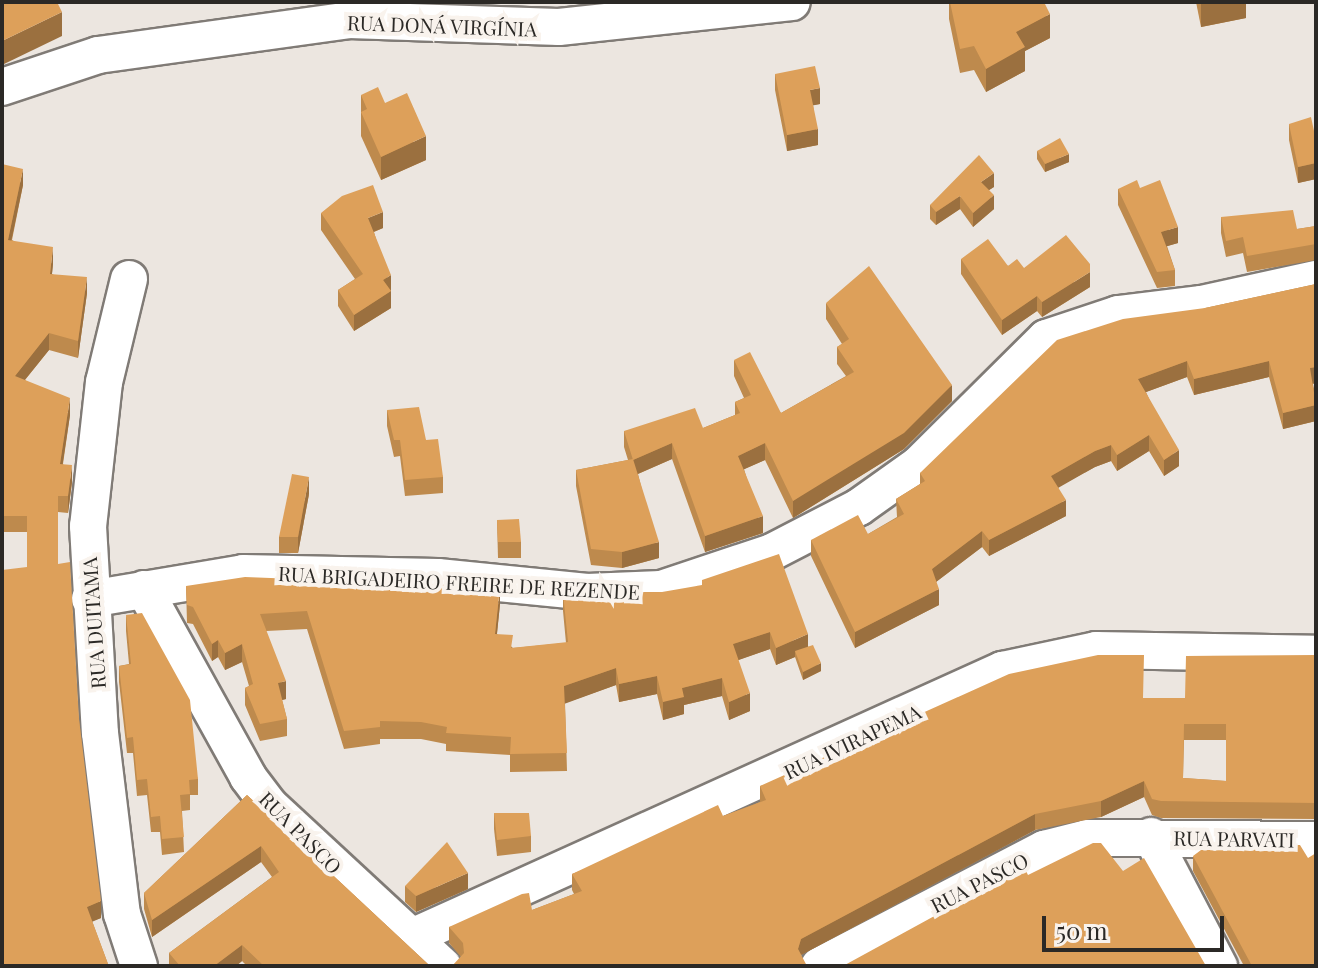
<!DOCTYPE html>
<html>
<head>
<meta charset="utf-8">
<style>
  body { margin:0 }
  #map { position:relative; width:1318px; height:968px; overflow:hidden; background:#ece6e0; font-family:"Playfair Display",serif }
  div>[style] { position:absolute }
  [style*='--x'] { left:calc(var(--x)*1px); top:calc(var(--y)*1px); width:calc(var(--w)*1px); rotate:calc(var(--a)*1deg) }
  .roads { filter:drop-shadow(2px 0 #807b76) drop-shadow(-2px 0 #807b76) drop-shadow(0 2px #807b76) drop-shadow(0 -2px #807b76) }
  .minor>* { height:36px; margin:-18px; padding:0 18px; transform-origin:18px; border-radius:18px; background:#fff }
  .wall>* { inset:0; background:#be8a4d }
  .shaded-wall>* { inset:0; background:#9b703f }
  .building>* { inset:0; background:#dda05a }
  span { translate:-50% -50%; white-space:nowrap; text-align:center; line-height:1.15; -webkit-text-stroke:8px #f9f3ed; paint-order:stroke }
  .street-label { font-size:20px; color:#2b2926 }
  .frame { position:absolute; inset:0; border:4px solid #2b2926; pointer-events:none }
  .scale { position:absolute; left:1042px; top:916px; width:182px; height:36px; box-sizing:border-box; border:4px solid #2b2926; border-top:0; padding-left:10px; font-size:24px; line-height:28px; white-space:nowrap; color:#2b2926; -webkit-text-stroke:6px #f9f3ed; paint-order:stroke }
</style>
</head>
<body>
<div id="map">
  <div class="roads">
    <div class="minor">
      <i style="--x:2;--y:87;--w:101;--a:-18.4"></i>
      <i style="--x:98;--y:55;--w:253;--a:-7.9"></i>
      <i style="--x:349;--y:20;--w:210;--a:1.9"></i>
      <i style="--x:559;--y:27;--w:234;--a:-6.1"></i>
      <i style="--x:129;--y:279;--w:106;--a:103.6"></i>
      <i style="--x:104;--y:382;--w:145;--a:96.3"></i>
      <i style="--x:88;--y:526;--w:207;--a:86.7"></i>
      <i style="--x:100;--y:733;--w:182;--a:83.1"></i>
      <i style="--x:122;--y:914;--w:55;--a:71.9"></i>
      <i style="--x:144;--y:589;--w:215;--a:61"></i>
      <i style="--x:248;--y:777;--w:35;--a:53"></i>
      <i style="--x:269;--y:805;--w:237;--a:42.8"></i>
      <i style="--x:90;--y:599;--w:155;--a:-9.6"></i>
      <i style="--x:243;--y:573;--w:195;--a:1.2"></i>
      <i style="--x:438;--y:577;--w:150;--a:5.7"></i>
      <i style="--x:587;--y:592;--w:74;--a:-2.3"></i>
      <i style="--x:661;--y:589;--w:117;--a:-18.4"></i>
      <i style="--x:772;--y:552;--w:98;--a:-27.3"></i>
      <i style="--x:859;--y:507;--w:72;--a:-35.4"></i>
      <i style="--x:918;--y:465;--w:180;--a:-44.8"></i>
      <i style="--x:1046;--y:338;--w:76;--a:-18.4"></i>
      <i style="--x:1118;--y:314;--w:84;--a:-6.9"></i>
      <i style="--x:1201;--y:304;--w:118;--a:-12.3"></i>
      <i style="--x:1151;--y:836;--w:147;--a:62.4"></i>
      <i style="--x:412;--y:937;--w:648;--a:-24.35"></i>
      <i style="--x:1002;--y:670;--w:96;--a:-12"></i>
      <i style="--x:1096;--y:650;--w:220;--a:1"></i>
      <i style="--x:819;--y:966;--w:254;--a:-27.5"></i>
      <i style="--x:1044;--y:849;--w:44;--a:-14.3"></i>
      <i style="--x:1087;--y:838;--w:229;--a:0.5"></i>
    </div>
  </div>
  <div class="wall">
    <i style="clip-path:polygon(949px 2px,1044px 2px,1050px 38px,1025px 51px,1025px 71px,986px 92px,974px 70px,960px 73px,949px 19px)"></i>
    <i style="clip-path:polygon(1196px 2px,1246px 2px,1246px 18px,1201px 27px)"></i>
    <i style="clip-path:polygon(1314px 16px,1316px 16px,1316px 41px,1314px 32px)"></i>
    <i style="clip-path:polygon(775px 74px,820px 104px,813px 105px,818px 145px,787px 151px,775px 90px)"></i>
    <i style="clip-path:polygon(361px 95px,385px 103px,426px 160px,381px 180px,361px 136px)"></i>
    <i style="clip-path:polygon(1289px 124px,1316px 140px,1316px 179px,1298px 183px,1289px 140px)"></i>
    <i style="clip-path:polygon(1037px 151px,1069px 162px,1045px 172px,1037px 159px)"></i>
    <i style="clip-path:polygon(2px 164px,23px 185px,12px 240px,53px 264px,52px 274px,87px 293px,78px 358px,49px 350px,25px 380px,70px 415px,63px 464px,72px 482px,68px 513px,58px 512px,58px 564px,79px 719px,101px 918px,92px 921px,108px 964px,2px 966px,27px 567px,27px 532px,2px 532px)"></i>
    <i style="clip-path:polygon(994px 187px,989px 190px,994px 209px,973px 227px,960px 209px,936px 225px,930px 219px,930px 205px)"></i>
    <i style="clip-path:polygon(1140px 188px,1178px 243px,1167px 246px,1175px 270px,1175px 286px,1157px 288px,1118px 205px,1118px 189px)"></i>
    <i style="clip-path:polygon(321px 213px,383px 228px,374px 232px,391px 291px,391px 308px,354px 331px,338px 306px,338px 290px,355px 279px,321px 230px)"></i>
    <i style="clip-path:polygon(1221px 217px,1297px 229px,1316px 226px,1316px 260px,1247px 272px,1243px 253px,1226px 257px,1221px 233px)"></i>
    <i style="clip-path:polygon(961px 259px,1024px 268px,1090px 287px,1042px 317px,1037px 311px,1002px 335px,961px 274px)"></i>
    <i style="clip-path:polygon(1316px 284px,1316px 383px,1313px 384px,1316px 399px,1316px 421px,1283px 429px,1269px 377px,1194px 395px,1187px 377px,1146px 392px,1179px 466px,1164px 476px,1149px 451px,1117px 471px,1111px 461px,1095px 467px,1058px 487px,1066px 516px,989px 556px,982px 547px,936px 582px,939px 605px,855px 648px,811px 556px,811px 540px,868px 534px,897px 517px,896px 499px,920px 484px,920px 473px,1205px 308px)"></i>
    <i style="clip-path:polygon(826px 303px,952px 401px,904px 449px,793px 518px,765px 460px,744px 469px,763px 533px,705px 552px,672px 459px,638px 474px,659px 558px,622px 568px,591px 565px,576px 486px,576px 470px,628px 460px,624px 447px,624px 431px,703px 428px,735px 415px,735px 402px,744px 398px,734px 376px,734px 360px,781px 413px,846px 376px,837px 364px,837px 347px,842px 344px,826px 319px)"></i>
    <i style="clip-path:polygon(387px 410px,426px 440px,443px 477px,443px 493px,405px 496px,400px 456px,394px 457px,387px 426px)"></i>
    <i style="clip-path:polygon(309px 494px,298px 553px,279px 553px,279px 537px)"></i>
    <i style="clip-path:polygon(497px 520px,521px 542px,521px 558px,498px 558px)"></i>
    <i style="clip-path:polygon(186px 586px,500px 604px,497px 634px,513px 648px,566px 643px,563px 611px,563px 593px,662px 592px,808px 646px,821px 671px,803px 680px,795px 657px,776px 665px,770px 649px,738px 660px,750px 711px,729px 720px,722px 696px,684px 705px,684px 714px,663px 720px,657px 694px,619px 702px,616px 685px,565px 703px,567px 771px,510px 772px,510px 755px,446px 751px,446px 744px,421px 739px,380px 739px,380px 744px,344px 749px,307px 629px,266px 631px,286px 699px,282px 700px,287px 719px,287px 736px,260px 741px,245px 705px,245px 688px,249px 686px,242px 662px,225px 670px,218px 657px,212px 661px,193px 624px,187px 623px)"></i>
    <i style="clip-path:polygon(126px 615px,198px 779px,198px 795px,190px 795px,190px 810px,182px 811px,184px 852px,162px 855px,160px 832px,151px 832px,147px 795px,137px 796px,133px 753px,127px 753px,119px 682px,119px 666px,129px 664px,126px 631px)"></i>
    <i style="clip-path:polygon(evenodd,1316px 655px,1316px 819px,1161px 818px,1152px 815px,1144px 797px,1101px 817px,1035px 830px,801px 955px,461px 957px,449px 943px,449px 927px,532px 910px,574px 894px,572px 890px,572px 874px,760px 802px,760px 786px,1143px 698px,1185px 698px,1316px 655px,1184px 740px,1226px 740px,1226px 781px,1183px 778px,1184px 740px)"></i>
    <i style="clip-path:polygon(247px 795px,429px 965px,433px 966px,247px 966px,242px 961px,236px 966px,169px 966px,169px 953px,272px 877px,261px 862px,152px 937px,144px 909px,144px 893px)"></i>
    <i style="clip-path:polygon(494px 813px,531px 836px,531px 852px,497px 856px,494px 829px)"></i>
    <i style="clip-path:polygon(1193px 856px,1316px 966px,1244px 966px,1193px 871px)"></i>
    <i style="clip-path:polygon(405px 886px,468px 889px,416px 912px,405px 902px)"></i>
  </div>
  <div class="shaded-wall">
    <i style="clip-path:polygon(1209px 2px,1246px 2px,1246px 18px,1201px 27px,1201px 4px)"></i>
    <i style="clip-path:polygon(62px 12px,62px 36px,2px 65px,2px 41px)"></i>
    <i style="clip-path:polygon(1050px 14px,1050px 38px,1025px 51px,1025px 71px,986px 92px,986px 69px,1016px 32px)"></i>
    <i style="clip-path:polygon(820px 88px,820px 104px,810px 106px,810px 90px)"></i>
    <i style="clip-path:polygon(818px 129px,818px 145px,787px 151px,787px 135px)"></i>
    <i style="clip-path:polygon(426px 136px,426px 160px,381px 180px,381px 157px)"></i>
    <i style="clip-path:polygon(1069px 154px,1069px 162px,1045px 172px,1045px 164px)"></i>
    <i style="clip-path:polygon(1316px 163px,1316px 179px,1298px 183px,1298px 167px)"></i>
    <i style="clip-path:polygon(23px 169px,23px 185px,8px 256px,8px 240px)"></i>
    <i style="clip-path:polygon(994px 173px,994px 187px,981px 195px,981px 182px)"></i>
    <i style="clip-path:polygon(994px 195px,994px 209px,973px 227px,973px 213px)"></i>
    <i style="clip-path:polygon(960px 196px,960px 209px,936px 225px,936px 212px)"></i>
    <i style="clip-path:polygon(383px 212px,383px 228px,368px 234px,368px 218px)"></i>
    <i style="clip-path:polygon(1178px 227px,1178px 243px,1161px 248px,1161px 232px)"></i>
    <i style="clip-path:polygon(53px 247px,53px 264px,50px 291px,50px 274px)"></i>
    <i style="clip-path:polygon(1090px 272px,1090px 287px,1042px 317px,1042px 302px)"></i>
    <i style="clip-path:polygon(391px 275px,391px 291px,383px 280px)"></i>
    <i style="clip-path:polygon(87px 277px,87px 293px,78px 358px,78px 341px)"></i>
    <i style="clip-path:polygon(391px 291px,391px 308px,354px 331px,354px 315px)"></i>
    <i style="clip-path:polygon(1037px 296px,1037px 311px,1002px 335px,1002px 320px)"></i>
    <i style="clip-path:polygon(49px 333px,49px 350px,15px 392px,15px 376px)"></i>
    <i style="clip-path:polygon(1187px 361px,1187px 377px,1138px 395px,1138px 379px)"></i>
    <i style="clip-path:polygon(1269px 361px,1269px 377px,1194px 395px,1194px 379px)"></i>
    <i style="clip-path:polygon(1316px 367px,1316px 383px,1310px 384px,1310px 368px)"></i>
    <i style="clip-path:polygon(952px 385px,952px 401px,904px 449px,793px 518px,793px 501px)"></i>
    <i style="clip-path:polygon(70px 398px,70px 415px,60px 481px,60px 464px)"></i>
    <i style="clip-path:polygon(1316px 405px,1316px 421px,1283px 429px,1283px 413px)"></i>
    <i style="clip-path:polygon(1149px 435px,1149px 451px,1117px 471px,1117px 455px)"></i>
    <i style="clip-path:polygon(672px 443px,672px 459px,633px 476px,633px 460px)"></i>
    <i style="clip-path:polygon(765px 443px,765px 460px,738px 472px,738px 456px)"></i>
    <i style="clip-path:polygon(1111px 445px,1111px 461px,1095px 467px,1051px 492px,1051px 476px,1095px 451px)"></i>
    <i style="clip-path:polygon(1179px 450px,1179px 466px,1164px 476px,1164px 460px)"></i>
    <i style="clip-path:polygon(72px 465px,72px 482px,68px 513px,68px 496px)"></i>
    <i style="clip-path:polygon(309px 477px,309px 494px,298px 553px,298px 537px)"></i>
    <i style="clip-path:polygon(1066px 500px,1066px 516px,989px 556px,989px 540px)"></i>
    <i style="clip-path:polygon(763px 516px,763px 533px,705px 552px,705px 536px)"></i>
    <i style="clip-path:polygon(982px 531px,982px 547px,932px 585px,932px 569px)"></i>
    <i style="clip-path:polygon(659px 542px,659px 558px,622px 568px,622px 552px)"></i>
    <i style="clip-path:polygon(500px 587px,500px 604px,495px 652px,495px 634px)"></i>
    <i style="clip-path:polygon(939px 589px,939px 605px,855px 648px,855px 632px)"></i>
    <i style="clip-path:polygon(770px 632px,770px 649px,733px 662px,733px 644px)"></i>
    <i style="clip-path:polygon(808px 634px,808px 652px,795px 651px,795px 657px,776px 665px,776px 648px)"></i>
    <i style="clip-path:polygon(218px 640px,218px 657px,212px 661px,212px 644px)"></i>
    <i style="clip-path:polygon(242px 644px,242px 662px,225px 670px,225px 653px)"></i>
    <i style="clip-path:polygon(821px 663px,821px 671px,803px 680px,803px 672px)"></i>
    <i style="clip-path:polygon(616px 668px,616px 685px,564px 704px,564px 686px)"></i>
    <i style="clip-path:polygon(657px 676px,657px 694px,619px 702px,619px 684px)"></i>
    <i style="clip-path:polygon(722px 678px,722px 696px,684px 705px,684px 714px,663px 720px,663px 702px,682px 688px)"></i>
    <i style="clip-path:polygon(286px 681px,286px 699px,278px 701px,278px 683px)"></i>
    <i style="clip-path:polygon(750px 693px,750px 711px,729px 720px,729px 702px)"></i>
    <i style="clip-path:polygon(1144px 781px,1144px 797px,1101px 817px,1101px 801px)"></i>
    <i style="clip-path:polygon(1035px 814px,1035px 830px,801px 955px,798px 949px,801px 939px)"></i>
    <i style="clip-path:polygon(261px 846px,261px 862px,152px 937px,152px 920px)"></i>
    <i style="clip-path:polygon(468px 873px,468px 889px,416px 912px,416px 896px)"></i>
    <i style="clip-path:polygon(101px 901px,101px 918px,87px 924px,87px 907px)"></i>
    <i style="clip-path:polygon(242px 945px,242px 961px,236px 966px,214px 966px)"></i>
  </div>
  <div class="building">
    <i style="clip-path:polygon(2px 2px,57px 2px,62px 12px,2px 41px)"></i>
    <i style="clip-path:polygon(950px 2px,1044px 2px,1050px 14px,1016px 32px,1025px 47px,986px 69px,974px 46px,960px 49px)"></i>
    <i style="clip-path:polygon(815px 66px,820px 88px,810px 90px,818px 129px,787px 135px,775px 74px)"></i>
    <i style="clip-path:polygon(378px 87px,385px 103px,407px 93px,426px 136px,381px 157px,361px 112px,367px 109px,361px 95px)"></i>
    <i style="clip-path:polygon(1311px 117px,1316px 140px,1316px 163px,1298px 167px,1289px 124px)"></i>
    <i style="clip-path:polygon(1060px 138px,1069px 154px,1045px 164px,1037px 151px)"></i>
    <i style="clip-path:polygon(979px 155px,994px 173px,981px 182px,994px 195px,973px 213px,960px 196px,936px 212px,930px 205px)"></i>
    <i style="clip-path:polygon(2px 164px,23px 169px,8px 240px,53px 247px,50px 274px,87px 277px,78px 341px,49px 333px,15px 376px,70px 398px,60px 464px,72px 465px,68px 496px,58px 496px,58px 564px,70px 562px,79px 719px,101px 901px,87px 907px,108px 964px,110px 966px,2px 966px,2px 570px,27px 567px,27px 516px,2px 516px)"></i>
    <i style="clip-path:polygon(1137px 180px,1140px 188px,1160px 180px,1178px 227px,1161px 232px,1175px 270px,1157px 272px,1118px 189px)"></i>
    <i style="clip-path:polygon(373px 185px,383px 212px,368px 218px,391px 275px,383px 280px,391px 291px,354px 315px,338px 290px,363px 274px,321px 213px,342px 196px)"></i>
    <i style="clip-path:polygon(1293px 210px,1297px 229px,1316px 226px,1316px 244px,1247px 256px,1243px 237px,1226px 241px,1221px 217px)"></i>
    <i style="clip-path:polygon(1066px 235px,1090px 264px,1090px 272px,1042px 302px,1037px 296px,1002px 320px,961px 259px,988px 239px,1008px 266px,1017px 259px,1024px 268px)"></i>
    <i style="clip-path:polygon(869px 266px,952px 385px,904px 433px,793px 501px,765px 443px,738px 456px,763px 516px,705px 536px,672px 443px,633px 460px,624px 431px,695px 408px,703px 428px,740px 413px,735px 402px,751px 395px,734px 360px,750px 352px,781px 413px,854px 372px,837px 347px,849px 339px,826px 303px)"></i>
    <i style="clip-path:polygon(1316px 284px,1316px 367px,1310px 368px,1316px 405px,1283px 413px,1269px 361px,1194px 379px,1187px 361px,1138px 379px,1179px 450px,1164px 460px,1149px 435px,1117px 455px,1111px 445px,1095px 451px,1051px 476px,1066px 500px,989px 540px,982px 531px,932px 569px,939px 589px,855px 632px,811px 540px,858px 515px,868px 534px,904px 514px,896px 499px,925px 481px,920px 473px,1057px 340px,1123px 319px,1205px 308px)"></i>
    <i style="clip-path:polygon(419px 407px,426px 440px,438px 439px,443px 477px,405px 480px,400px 440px,394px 440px,387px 410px)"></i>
    <i style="clip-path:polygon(633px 459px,659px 542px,622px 552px,591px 549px,576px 470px)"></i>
    <i style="clip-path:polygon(292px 474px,309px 477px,298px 537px,279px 537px)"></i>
    <i style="clip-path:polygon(519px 519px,521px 542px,498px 542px,497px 520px)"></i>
    <i style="clip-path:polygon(779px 554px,808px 634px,776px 648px,770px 632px,733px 644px,750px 693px,729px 702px,722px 678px,682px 688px,684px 697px,663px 702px,657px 676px,619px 684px,616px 668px,564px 686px,567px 753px,510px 754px,511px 737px,446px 733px,447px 727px,421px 722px,380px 721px,380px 727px,344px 731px,307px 611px,260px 614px,286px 681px,278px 683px,287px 719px,260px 724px,245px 688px,253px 684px,242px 644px,225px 653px,218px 640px,212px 644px,193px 607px,187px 605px,186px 586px,245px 577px,500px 587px,495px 634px,513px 635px,511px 648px,568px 642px,563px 593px,662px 592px,702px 585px,702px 580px)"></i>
    <i style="clip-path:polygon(142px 613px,190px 700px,198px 779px,189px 780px,190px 794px,180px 795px,184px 837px,162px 839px,160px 816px,151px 817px,147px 779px,137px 780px,133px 737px,127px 738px,119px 666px,131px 664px,126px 615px)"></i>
    <i style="clip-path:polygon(813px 645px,821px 663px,803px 672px,795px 651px)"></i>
    <i style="clip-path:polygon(evenodd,1098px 655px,1144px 655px,1143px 698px,1185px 698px,1186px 656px,1316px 655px,1316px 803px,1161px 801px,1152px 799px,1144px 781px,1101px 801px,1035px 814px,801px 939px,798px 949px,807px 966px,452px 966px,464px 953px,463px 943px,449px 927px,522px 894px,529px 893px,532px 910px,582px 891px,572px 874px,718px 805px,723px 816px,766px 800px,760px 786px,1009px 674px,1098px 655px,1184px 724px,1226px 724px,1226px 781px,1183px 778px,1184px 724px)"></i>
    <i style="clip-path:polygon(247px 795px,429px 965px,433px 966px,264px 966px,242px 945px,214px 966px,180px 966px,169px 953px,279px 872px,261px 846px,152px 920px,144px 893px)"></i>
    <i style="clip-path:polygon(494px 813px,529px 813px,531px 836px,497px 840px)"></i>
    <i style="clip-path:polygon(447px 842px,468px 873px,416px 896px,405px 886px)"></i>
    <i style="clip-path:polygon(1093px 843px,1101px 843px,1123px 871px,1144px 858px,1206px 966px,843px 966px,1024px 867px,1028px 875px)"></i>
    <i style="clip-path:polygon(1300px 845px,1308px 858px,1316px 853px,1316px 966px,1252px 966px,1193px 856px,1205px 847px)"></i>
  </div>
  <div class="street-label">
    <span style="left:442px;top:25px;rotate:2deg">RUA DONÁ VIRGÍNIA</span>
    <span style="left:459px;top:582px;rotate:3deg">RUA BRIGADEIRO FREIRE DE REZENDE</span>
    <span style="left:93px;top:623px;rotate:-94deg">RUA DUITAMA</span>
    <span style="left:852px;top:741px;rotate:-25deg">RUA IVIRAPEMA</span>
    <span style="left:301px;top:832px;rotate:45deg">RUA PASCO</span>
    <span style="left:1234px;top:838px;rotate:1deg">RUA PARVATI</span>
    <span style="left:979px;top:882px;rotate:-27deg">RUA PASCO</span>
  </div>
  <div class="frame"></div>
  <div class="scale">50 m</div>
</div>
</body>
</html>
